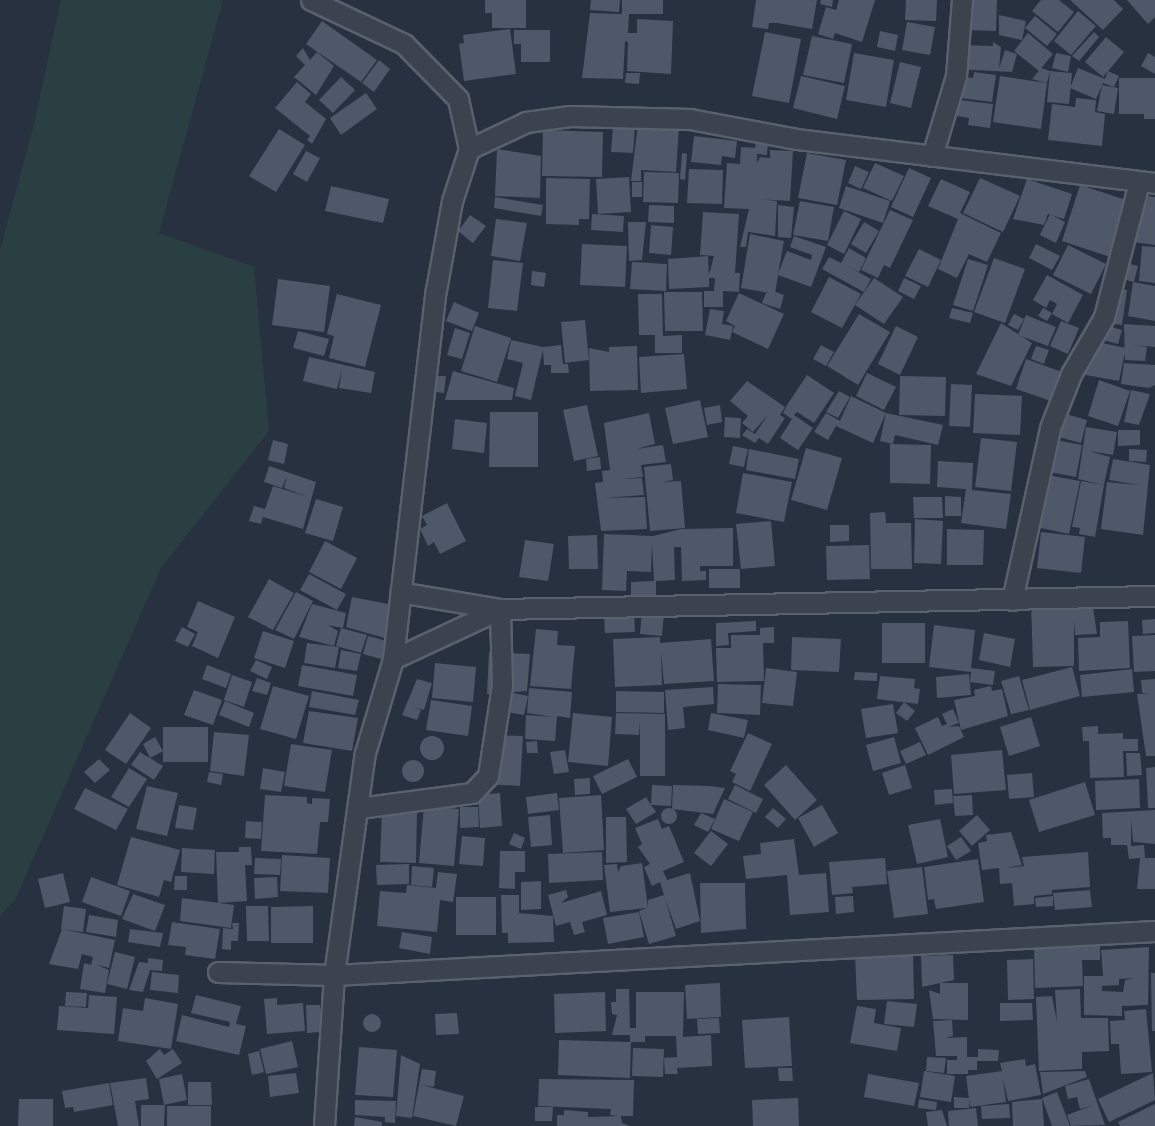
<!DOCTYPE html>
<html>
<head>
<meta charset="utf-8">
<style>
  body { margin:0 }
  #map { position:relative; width:1155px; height:1126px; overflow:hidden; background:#27313f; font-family:Commissioner,sans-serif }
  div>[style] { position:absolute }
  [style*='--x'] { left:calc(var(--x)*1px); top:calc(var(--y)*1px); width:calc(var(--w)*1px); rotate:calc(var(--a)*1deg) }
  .green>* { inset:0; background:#2a3f41 }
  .building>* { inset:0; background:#4e5868 }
  .round { border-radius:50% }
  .roads { filter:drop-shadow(2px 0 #59616d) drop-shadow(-2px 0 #59616d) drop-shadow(0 2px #59616d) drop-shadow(0 -2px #59616d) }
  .street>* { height:19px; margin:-9.5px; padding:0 9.5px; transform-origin:9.5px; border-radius:9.5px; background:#3b434f }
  span { translate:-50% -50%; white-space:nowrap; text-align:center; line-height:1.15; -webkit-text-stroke:5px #202835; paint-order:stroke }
</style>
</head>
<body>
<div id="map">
  <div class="green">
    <i style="clip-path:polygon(61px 0,223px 0,159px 233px,254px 267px,269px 431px,161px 568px,15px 900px,0 916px,0 250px,33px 128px)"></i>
  </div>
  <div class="building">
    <i style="clip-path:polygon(485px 0,526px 0,526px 28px,492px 28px,492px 13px,485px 13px)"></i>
    <i style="clip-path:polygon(591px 0,620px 0,619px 12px,590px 10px)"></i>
    <i style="clip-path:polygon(622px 0,663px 0,663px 14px,629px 14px,628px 33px,637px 33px,637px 19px,673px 21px,671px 74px,627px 71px,628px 42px,625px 41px,623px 79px,582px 78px,590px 13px,622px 14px)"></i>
    <i style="clip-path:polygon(756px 0,817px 0,812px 29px,777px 23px,769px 23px,768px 29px,752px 27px)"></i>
    <i style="clip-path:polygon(821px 0,833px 0,832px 7px,820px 4px)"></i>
    <i style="clip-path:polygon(839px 0,875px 0,862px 42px,835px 33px,833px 39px,818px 34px,826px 7px,836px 10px)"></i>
    <i style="clip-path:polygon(906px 0,937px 0,936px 21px,905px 20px)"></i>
    <i style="clip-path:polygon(956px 0,997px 0,996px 31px,962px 30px)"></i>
    <i style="clip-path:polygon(1041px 0,1059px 0,1074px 12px,1058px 32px,1032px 11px)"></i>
    <i style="clip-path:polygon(1070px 0,1114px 0,1123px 9px,1103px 30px)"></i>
    <i style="clip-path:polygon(1127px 0,1155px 0,1155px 17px,1148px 24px)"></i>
    <i style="clip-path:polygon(1078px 11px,1096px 26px,1071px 55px,1054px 41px)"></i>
    <i style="clip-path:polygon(999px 15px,1026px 21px,1022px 40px,999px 35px)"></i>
    <i style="clip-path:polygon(1035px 16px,1057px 34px,1047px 46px,1025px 28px)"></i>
    <i style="clip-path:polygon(322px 21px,377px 60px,361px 82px,306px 44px)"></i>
    <i style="clip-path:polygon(907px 22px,935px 27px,930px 55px,902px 50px)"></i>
    <i style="clip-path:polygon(510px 29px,516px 74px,464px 81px,459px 44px,464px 43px,463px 35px)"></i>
    <i style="clip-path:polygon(514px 30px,550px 30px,550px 62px,521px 62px,521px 44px,514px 44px)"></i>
    <i style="clip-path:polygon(880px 31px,898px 35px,895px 51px,877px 47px)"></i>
    <i style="clip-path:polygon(765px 32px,801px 39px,789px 103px,752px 96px)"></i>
    <i style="clip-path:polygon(1094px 32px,1099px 37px,1079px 61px,1072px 56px)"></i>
    <i style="clip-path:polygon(1028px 33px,1053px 54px,1039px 71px,1014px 51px)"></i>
    <i style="clip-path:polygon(812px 36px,852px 44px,844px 83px,803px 75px)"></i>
    <i style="clip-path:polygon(1106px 37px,1124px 52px,1108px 71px,1119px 76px,1114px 87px,1103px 83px,1096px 99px,1070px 88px,1078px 68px,1105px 79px,1108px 71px,1103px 77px,1085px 62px)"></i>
    <i style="clip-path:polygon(993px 42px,1001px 47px,999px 69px,1005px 50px,1017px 54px,1012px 72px,955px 69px,957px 45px,993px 46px)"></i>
    <i style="clip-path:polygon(303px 48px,310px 60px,317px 52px,334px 66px,316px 95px,294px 77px,305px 65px,296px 56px)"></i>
    <i style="clip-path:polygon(854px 53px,894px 60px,886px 107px,846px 100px)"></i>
    <i style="clip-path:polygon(1056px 53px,1071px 56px,1068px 72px,1052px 68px)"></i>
    <i style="clip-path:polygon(1148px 53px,1155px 57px,1155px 74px,1141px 66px)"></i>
    <i style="clip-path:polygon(379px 60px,390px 69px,374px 92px,362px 83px)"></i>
    <i style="clip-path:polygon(900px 62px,921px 67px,911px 108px,890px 103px)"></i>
    <i style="clip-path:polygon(1041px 68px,1050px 71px,1047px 83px,1032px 79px)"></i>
    <i style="clip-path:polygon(1050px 71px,1072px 73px,1069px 104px,1047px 102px)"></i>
    <i style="clip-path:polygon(974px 72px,996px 75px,992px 102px,960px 98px,963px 77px,973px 78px)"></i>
    <i style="clip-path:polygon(626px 73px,640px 73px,639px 84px,625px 83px)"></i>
    <i style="clip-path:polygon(801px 76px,845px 86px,837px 119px,793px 108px)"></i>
    <i style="clip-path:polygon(1000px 76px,1047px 83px,1041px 129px,993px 122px)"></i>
    <i style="clip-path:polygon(341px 77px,355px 90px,333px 113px,319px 100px)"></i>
    <i style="clip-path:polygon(1119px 78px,1155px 78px,1155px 119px,1144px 119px,1144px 114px,1119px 114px)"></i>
    <i style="clip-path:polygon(297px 82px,311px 94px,305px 102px,326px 119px,312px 144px,307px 140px,310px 136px,275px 108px)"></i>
    <i style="clip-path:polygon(1102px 85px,1118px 88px,1114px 114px,1097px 111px)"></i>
    <i style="clip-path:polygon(366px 93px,377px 109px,341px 135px,330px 118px)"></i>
    <i style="clip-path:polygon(1076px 98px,1096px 100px,1095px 112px,1105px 114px,1102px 146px,1048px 140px,1052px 104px,1075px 107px)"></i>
    <i style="clip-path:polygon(959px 100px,993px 104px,990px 128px,968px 125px,969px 118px,957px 116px)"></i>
    <i style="clip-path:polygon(638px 124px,679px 127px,676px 172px,641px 170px,641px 181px,631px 181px)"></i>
    <i style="clip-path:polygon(613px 125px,635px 127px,633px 153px,611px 152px)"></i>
    <i style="clip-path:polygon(279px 129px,305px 145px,276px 192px,249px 176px)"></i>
    <i style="clip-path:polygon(543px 130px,603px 132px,602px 177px,542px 176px)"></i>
    <i style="clip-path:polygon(694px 136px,737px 141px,735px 158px,722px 156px,721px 165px,691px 162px)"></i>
    <i style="clip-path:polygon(756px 141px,768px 142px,767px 155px,757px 154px,757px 163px,760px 157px,770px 158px,770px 150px,793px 151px,790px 201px,759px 199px,777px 201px,775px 236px,748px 232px,746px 247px,740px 247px,749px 209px,724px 208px,727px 163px,740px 164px,741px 147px,755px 148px)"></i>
    <i style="clip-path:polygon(497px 149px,541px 156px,540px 198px,495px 196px)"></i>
    <i style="clip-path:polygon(306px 151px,320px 158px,307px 182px,293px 174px)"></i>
    <i style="clip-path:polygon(682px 153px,687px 154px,685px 180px,680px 179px)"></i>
    <i style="clip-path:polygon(807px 153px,846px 160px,837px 205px,798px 198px)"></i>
    <i style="clip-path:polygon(875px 163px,904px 176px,892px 201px,863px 188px)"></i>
    <i style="clip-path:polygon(855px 166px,869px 172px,861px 189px,848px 183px)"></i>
    <i style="clip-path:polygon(909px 168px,931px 178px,913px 217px,891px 207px)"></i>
    <i style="clip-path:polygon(689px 169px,723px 170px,722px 204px,687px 203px)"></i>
    <i style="clip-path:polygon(644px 172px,679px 173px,678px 203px,643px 202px)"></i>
    <i style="clip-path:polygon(629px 177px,631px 212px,598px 214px,596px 179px)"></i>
    <i style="clip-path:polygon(546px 178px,590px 179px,589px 219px,579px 219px,579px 225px,546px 224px)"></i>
    <i style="clip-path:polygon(980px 178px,1020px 196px,1003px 232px,963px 213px)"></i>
    <i style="clip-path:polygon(941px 179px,970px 192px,960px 213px,1001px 233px,987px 262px,969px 254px,957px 278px,938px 269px,958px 219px,928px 206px)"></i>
    <i style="clip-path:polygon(1027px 179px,1072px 194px,1064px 219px,1048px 214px,1044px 225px,1013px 219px)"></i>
    <i style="clip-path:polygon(632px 182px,642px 182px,642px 197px,632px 197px)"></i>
    <i style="clip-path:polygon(1080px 185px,1129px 201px,1110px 257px,1062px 241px)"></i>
    <i style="clip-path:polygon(331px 186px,389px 199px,383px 223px,325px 211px)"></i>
    <i style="clip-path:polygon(846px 186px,890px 201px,883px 223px,839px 208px)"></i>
    <i style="clip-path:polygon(1140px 195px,1155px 197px,1155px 245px,1133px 242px)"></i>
    <i style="clip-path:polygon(495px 197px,543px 205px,541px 216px,494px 208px)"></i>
    <i style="clip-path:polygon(800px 201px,834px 207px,828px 241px,793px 235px)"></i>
    <i style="clip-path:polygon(649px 205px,674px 206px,674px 223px,648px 222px)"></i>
    <i style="clip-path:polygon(778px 205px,794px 207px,791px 238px,778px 237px)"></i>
    <i style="clip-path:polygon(890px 210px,913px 220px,890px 268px,884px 265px,878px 278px,861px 270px)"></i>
    <i style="clip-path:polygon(844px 211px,861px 219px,844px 254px,827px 245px)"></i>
    <i style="clip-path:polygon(703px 212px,739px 214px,735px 273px,740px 273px,739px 292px,723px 291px,723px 307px,704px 307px,704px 291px,714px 291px,715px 278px,709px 278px,709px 287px,669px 289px,668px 259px,708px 256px,709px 275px,714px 256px,700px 255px)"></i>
    <i style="clip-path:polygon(592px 214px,624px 216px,623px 232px,591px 230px)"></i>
    <i style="clip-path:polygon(1050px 214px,1065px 222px,1056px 243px,1040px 235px)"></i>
    <i style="clip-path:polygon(470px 215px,486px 226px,473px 243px,458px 231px)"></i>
    <i style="clip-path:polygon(496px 219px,527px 223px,520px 261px,491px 256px)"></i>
    <i style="clip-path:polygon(628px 222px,646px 222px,642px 260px,629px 261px)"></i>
    <i style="clip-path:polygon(864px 222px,879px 231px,866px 253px,851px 244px)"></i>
    <i style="clip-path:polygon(651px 225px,673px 227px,671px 255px,649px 253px)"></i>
    <i style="clip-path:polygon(750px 234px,784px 241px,778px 274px,787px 251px,811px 260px,812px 255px,790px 247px,794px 236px,826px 247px,811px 287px,778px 275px,775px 294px,741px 288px)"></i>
    <i style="clip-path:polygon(582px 244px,627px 246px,625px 287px,580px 285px)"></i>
    <i style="clip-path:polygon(1036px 244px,1060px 256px,1052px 270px,1029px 258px)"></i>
    <i style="clip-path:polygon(1068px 245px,1106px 264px,1091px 294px,1053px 275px)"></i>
    <i style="clip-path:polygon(1142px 246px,1155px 247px,1155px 283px,1139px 281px)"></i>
    <i style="clip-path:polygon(849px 248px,866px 258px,859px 272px,847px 266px,871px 279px,864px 292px,822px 269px,829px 257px,841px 263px)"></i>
    <i style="clip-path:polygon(919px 249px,941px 260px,928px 287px,905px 276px)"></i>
    <i style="clip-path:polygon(994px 258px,1025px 269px,1005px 323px,974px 312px)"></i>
    <i style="clip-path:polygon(968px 259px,988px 265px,973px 311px,953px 305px)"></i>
    <i style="clip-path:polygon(493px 260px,523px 263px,517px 311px,488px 308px)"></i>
    <i style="clip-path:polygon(1114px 260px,1138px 266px,1134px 282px,1110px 276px)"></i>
    <i style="clip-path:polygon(632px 262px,667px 264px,666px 291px,630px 289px)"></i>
    <i style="clip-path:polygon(532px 271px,546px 273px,544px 287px,531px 285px)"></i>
    <i style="clip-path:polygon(1047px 275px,1083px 295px,1068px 323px,1052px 314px,1057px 304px,1050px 300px,1046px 308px,1033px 300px)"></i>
    <i style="clip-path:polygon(829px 277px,861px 294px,842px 328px,811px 312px)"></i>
    <i style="clip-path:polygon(874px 278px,903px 297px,884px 324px,855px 305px)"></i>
    <i style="clip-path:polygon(904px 278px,921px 286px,914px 299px,898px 291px)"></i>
    <i style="clip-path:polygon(278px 279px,330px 286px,324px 332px,272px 325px)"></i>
    <i style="clip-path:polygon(1133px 282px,1155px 286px,1155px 321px,1128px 316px)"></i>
    <i style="clip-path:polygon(1105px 287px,1127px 290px,1122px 325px,1100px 322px)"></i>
    <i style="clip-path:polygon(664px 292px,702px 292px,703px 331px,665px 331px)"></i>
    <i style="clip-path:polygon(776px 292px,784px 295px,780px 309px,762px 303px,766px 293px)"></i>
    <i style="clip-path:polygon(739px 293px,784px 314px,768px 349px,732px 332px,735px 326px,726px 321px)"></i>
    <i style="clip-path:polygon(337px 294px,381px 305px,365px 367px,329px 358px,334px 336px,327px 334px)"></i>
    <i style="clip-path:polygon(638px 294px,662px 294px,663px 336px,682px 335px,682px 353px,655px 353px,655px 335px,639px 335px)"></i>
    <i style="clip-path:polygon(454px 302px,479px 313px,472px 331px,446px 321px)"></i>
    <i style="clip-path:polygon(952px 308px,973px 313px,970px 323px,949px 318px)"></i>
    <i style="clip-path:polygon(1043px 308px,1052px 313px,1047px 321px,1038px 316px)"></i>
    <i style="clip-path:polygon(710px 309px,724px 311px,722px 324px,733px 326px,730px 340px,705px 335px)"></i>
    <i style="clip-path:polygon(859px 314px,890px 332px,858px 385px,827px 366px)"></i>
    <i style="clip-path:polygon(1014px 314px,1024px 319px,1018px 330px,1008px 325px)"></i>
    <i style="clip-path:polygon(1026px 315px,1056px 327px,1048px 346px,1018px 335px)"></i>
    <i style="clip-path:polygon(585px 320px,589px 360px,565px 363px,561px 322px)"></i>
    <i style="clip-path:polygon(1061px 321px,1079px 328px,1068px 354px,1050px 346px)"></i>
    <i style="clip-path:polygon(1093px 322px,1122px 330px,1118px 344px,1089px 336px)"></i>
    <i style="clip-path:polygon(1001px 323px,1032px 343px,1011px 386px,976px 374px)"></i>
    <i style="clip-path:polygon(1124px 324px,1155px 326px,1155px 347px,1132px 345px,1147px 347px,1145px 361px,1125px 360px)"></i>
    <i style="clip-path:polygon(475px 326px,511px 338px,497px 382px,461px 371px)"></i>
    <i style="clip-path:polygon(896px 326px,918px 337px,900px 375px,878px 364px)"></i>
    <i style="clip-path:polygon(455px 328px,470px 333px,462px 359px,447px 355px)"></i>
    <i style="clip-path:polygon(298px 331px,329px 339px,324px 356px,293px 348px)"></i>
    <i style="clip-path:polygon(511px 340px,543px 347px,561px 345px,563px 364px,568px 364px,569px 373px,551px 373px,551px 365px,544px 365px,543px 350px,531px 400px,515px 396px,523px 363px,507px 359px)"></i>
    <i style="clip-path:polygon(1097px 342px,1126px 348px,1119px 381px,1075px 373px,1078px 357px,1093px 360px)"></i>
    <i style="clip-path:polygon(821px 345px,834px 352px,826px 366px,813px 359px)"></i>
    <i style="clip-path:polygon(637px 346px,638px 390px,590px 391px,589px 348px,609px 352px,609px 347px)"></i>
    <i style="clip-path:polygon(1036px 346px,1049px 350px,1044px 364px,1031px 359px)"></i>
    <i style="clip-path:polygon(684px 354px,687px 389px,641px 393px,639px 357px)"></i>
    <i style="clip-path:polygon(309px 357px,375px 372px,371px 393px,339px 388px,342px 369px,337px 389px,303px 381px)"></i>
    <i style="clip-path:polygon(1026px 359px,1062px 372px,1051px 401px,1016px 389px)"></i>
    <i style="clip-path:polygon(1124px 363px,1155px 365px,1155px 385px,1149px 388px,1121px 384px)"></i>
    <i style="clip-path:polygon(453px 371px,514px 388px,512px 400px,445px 400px)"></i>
    <i style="clip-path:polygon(867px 373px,896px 387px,884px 410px,856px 396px)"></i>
    <i style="clip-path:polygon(807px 375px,834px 393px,814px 423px,797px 412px,794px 415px,813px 428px,798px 450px,780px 438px,792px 419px,783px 413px,787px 405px)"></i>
    <i style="clip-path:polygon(436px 376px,446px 376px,444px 393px,435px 392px)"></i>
    <i style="clip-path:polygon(900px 376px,946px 377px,945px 416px,899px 415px)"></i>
    <i style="clip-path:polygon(1099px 380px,1130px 391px,1118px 426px,1088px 416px)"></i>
    <i style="clip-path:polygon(747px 381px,785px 407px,780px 415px,785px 418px,768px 444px,759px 438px,755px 443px,742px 435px,747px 429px,755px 434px,768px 415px,753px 432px,742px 423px,748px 416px,730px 401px)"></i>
    <i style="clip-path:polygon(951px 384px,972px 385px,970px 427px,949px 426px)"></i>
    <i style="clip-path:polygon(1131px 390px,1150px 394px,1139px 425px,1124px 422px)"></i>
    <i style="clip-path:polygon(839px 391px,850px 397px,838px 418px,826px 412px)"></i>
    <i style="clip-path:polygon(975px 394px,1022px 396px,1020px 435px,973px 433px)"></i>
    <i style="clip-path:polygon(851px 396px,886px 413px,873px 443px,836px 426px,828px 440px,814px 432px,826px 413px,840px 421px)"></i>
    <i style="clip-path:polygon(700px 400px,708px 437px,673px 444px,665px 408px)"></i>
    <i style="clip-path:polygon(587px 405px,598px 456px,574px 461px,563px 410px)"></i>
    <i style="clip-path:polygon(720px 405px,722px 422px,707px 425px,704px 408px)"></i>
    <i style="clip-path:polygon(490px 412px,538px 412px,538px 467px,489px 467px)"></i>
    <i style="clip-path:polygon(1058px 412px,1087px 420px,1081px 443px,1051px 435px)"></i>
    <i style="clip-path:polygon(649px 413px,655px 444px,636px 449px,663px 445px,666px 462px,641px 465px,643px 477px,622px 479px,642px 478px,644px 495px,603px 498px,645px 497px,647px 529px,601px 531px,595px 483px,603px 482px,602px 471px,610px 470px,604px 423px)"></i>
    <i style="clip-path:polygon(886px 413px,943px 425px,938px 445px,895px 435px,893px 444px,880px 441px)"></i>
    <i style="clip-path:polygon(725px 417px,741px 418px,740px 438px,724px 437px)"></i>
    <i style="clip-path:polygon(455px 419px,487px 423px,484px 453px,452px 449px)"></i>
    <i style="clip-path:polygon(1086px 427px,1117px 432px,1113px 455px,1089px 451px,1110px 457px,1104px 485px,1078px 479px)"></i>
    <i style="clip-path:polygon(1118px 430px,1140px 430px,1140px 445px,1118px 446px)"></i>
    <i style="clip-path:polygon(981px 438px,1017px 442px,1011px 491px,975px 487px)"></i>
    <i style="clip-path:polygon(1050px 439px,1082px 445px,1076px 477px,1044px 471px)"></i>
    <i style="clip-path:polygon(273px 440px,288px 444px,284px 464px,268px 460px)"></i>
    <i style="clip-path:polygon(890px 444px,931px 445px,930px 484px,890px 483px)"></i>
    <i style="clip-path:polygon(733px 446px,748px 449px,744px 467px,729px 464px)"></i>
    <i style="clip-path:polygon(806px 448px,842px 458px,827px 510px,791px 500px)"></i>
    <i style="clip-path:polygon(749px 449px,799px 459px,795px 479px,746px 470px)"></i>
    <i style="clip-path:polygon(1129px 449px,1147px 450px,1146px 462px,1129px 461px)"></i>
    <i style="clip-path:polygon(600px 457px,601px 469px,587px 471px,586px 459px)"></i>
    <i style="clip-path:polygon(1113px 459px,1150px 465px,1143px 535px,1101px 529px,1107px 482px,1139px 485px,1109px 480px)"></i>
    <i style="clip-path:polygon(938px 461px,973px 463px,972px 490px,1011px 494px,1006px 529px,961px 523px,966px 489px,937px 487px)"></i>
    <i style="clip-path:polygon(671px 464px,673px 480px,663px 482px,681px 481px,685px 528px,650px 531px,644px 467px)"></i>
    <i style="clip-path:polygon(269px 466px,316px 482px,303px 529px,263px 517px,261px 524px,249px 521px,254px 506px,265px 509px,273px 486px,308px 497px,284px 488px,287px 476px,282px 488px,264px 482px)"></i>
    <i style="clip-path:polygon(743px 473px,792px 482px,784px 522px,736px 513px)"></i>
    <i style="clip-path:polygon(1042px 474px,1080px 481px,1069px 534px,1031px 526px)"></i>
    <i style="clip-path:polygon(1081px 481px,1104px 485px,1095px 537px,1079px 534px,1080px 528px,1072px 527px)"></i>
    <i style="clip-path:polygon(945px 496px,961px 497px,961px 516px,945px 516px)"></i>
    <i style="clip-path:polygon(913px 497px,942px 497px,943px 518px,914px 518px)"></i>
    <i style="clip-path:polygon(316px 499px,343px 507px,333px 541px,305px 533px)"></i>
    <i style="clip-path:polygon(447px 503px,466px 541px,440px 554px,434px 542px,428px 546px,420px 529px,427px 525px,422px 516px)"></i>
    <i style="clip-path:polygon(885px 512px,886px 523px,911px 523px,912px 569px,871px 569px,870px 513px)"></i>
    <i style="clip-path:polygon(915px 519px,943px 521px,941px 564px,914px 563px)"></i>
    <i style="clip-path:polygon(771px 521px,775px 566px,741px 569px,736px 524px)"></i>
    <i style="clip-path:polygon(830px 525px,849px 525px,849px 541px,830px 542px)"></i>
    <i style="clip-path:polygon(733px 528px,733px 566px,700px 566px,700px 571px,706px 571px,706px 580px,682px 581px,681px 547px,674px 547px,675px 580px,656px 581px,656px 597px,631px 598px,631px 582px,654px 581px,652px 544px,651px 572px,627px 571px,626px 591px,602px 590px,604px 534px,653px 536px,681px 529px)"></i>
    <i style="clip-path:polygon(947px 529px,984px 530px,983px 565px,947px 565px)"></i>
    <i style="clip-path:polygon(1041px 532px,1085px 537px,1081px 573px,1037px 568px)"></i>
    <i style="clip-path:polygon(597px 535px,598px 569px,569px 569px,568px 536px)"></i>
    <i style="clip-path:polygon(525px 540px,554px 544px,548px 581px,519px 577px)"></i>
    <i style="clip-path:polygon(325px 541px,357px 558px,341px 589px,309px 572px)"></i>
    <i style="clip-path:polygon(869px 545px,870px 579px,827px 580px,826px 546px)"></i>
    <i style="clip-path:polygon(709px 569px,740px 569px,740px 588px,709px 588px)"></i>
    <i style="clip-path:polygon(309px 574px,346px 594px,337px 610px,300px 590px)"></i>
    <i style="clip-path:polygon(269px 579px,294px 593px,273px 630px,248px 617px)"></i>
    <i style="clip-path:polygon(296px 592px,313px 601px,294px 639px,275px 630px)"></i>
    <i style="clip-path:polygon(352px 597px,394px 605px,388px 639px,346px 627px)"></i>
    <i style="clip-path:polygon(198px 601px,235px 617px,218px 658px,192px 646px,198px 632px,187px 627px)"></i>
    <i style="clip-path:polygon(1031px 601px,1092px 601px,1097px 634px,1075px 635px,1074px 620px,1074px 666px,1033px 667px)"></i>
    <i style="clip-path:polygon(312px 604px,346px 613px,343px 628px,328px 625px,338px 631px,334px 646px,299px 637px)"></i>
    <i style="clip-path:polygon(642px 611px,664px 613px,662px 636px,640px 634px)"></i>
    <i style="clip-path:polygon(634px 614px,635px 632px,605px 633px,604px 616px)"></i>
    <i style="clip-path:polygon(1155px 619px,1155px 633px,1143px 634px,1142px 620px)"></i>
    <i style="clip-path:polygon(756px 621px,756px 631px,728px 633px,729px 645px,716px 646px,716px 623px)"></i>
    <i style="clip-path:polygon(1128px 621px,1130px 668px,1079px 671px,1078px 638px,1100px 637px,1100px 622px)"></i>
    <i style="clip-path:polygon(882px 623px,925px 623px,925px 663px,882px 663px)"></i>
    <i style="clip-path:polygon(934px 625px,975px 630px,971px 668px,995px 671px,993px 685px,970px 682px,971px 672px,929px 667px)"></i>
    <i style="clip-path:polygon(182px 627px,195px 634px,188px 647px,175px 641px)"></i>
    <i style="clip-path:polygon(774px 627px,774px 643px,763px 643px,764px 681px,717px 682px,716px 648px,731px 648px,731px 635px,760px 635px,760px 628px)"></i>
    <i style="clip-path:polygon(341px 628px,367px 635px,361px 653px,336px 646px)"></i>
    <i style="clip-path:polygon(536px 629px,558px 631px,557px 645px,575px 646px,571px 689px,530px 686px)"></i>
    <i style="clip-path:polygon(263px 631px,294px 641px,285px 668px,254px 658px)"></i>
    <i style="clip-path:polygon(984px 633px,1015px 639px,1010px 667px,979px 660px)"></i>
    <i style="clip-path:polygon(1155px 635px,1155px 671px,1134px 672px,1132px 636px)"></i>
    <i style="clip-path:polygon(368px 636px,387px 641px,381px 659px,363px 654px)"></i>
    <i style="clip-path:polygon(660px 637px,660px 643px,711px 639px,714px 681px,664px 684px,661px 652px,662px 685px,615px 687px,613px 639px)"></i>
    <i style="clip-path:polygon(792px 637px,841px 639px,839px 672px,791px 670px)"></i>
    <i style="clip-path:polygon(307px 643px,339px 647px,335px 668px,304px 663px)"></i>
    <i style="clip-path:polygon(341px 650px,361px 654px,357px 671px,338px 668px)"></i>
    <i style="clip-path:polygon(489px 652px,530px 654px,527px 691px,487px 694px)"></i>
    <i style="clip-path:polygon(256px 660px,272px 667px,267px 679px,250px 671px)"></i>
    <i style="clip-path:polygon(435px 663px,476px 667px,473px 702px,432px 698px)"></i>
    <i style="clip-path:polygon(207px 665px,231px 674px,226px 688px,202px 679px)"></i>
    <i style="clip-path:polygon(302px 665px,357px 675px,353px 696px,298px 686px)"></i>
    <i style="clip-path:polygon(1072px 667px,1080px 696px,1030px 710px,1022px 680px)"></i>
    <i style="clip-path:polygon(766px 668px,797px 672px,793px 706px,762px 703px)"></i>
    <i style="clip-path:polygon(1132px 669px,1134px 692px,1082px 697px,1080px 675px)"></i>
    <i style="clip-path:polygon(855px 672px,877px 673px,877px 681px,854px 680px)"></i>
    <i style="clip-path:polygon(969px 674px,971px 695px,937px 698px,936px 677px)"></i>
    <i style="clip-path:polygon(232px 675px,252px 682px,244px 707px,224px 700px)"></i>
    <i style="clip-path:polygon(880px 676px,915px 679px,914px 688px,920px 689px,918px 704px,877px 699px)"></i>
    <i style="clip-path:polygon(1019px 676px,1029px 710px,1011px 714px,1001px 681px)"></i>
    <i style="clip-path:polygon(257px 678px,271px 683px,267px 695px,252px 691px)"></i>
    <i style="clip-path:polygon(417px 679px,432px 683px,424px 710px,413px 707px,421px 710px,417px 720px,402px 715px)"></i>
    <i style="clip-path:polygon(1155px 679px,1155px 756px,1146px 756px,1137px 694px,1150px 694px,1142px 693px,1141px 680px)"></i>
    <i style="clip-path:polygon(718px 684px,761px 685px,760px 715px,717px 713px)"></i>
    <i style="clip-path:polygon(273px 686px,309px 696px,296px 739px,260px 729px)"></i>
    <i style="clip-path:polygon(991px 686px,992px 691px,1002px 689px,1008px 716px,961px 730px,954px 700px,975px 696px,974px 690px)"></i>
    <i style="clip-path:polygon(713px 687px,714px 704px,683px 707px,685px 728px,668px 730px,665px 690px)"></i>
    <i style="clip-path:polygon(529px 688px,572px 692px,570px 718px,557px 716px,555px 741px,525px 739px,526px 715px,554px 717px,527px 713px)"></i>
    <i style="clip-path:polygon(194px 690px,222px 700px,213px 725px,184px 715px)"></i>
    <i style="clip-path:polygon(312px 691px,359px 700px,355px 715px,309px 707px)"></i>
    <i style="clip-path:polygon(616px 691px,664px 692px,664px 713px,616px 712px)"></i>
    <i style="clip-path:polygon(513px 693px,528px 696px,524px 715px,500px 711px,503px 698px,511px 700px)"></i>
    <i style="clip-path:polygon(431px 700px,472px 706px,468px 736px,426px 730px)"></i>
    <i style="clip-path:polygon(225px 701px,254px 713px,249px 727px,219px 715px)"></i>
    <i style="clip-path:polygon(904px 702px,915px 711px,907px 721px,896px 713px)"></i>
    <i style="clip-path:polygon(893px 704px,898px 733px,866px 738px,861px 709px)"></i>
    <i style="clip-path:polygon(953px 709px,959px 723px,948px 727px,959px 726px,964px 737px,928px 755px,915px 728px,938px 717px,942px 726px,947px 724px,942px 714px)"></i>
    <i style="clip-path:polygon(309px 711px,358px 718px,352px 751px,303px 743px)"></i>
    <i style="clip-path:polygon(130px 713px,151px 728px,126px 764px,105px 750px)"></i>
    <i style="clip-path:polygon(573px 713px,612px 717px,608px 766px,568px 762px)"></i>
    <i style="clip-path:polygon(616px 713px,665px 714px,665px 776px,640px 776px,640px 721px,639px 735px,615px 734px)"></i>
    <i style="clip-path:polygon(711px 713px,748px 720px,744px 738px,708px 730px)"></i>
    <i style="clip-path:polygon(1031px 717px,1040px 746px,1009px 756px,1000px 727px)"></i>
    <i style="clip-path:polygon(1098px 726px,1098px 734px,1123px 733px,1123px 739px,1138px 739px,1138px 751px,1123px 751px,1124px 777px,1090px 778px,1089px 741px,1083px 741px,1082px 727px)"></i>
    <i style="clip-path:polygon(163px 727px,208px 727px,208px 762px,163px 762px,163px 751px,150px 758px,143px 744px,155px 737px,163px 751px)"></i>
    <i style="clip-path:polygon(214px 732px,249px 735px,244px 776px,210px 771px)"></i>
    <i style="clip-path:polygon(748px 733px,772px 744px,750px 791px,732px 782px,736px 774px,730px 771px)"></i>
    <i style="clip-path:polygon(488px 735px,523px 736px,520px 786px,486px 784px)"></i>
    <i class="round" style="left:420px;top:736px;width:24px;height:24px"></i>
    <i style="clip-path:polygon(894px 737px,901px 763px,873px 771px,866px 745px)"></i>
    <i style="clip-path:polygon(537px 741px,538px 753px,527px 753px,526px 742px)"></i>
    <i style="clip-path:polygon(920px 742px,926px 755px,906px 764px,900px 751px)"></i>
    <i style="clip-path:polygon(291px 744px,332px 750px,325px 792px,284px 786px)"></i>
    <i style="clip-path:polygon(565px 750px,569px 772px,554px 774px,550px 752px)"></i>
    <i style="clip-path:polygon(1002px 750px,1006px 790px,954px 794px,951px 755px)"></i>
    <i style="clip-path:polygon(140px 752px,163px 766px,154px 780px,131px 765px)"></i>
    <i style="clip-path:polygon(1126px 753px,1140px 753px,1142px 775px,1127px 776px)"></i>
    <i style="clip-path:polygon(99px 759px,110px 770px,95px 783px,84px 772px)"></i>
    <i style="clip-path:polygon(628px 759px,637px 777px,602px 794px,593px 776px)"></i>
    <i class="round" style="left:402px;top:760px;width:22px;height:22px"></i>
    <i style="clip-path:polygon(786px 765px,817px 800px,795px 820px,764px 785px)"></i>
    <i style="clip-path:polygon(905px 765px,912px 788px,889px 795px,882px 773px)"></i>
    <i style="clip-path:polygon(1155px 767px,1155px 808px,1148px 808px,1146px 768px)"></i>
    <i style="clip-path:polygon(129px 768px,147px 779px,129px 807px,111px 797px)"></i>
    <i style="clip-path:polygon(263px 768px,285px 772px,281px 792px,260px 789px)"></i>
    <i style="clip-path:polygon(209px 772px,223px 774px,221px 785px,207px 782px)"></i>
    <i style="clip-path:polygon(1032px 773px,1034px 797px,1009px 799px,1007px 775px)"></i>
    <i style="clip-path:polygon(590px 778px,590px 794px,575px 795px,574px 779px)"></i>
    <i style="clip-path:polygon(1139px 779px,1140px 808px,1096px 810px,1095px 781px)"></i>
    <i style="clip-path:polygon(1085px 782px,1095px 815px,1039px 832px,1029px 800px)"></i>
    <i style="clip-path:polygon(652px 785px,672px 786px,671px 806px,651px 805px,656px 812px,636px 824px,626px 809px,646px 797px,651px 805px)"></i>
    <i style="clip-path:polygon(673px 785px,710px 786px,725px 788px,713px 814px,672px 809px)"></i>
    <i style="clip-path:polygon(735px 785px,763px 799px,756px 813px,728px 799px)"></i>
    <i style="clip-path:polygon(147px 786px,178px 793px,167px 836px,136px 829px)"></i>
    <i style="clip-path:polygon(85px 788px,128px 809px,116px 830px,74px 809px)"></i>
    <i style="clip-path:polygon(952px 789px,953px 803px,935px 805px,934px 790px)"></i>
    <i style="clip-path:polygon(500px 793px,502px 826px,480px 828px,478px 795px)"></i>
    <i style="clip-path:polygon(557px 793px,559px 810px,528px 814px,526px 797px)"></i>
    <i style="clip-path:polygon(265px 795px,307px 797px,307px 803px,312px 804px,312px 798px,330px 799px,328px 822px,320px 822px,317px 854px,261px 851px)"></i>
    <i style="clip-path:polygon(601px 795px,604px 850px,563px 853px,559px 798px)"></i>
    <i style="clip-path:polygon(972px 795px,973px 815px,955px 816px,953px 796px)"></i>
    <i style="clip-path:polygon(724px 799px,753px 812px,739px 841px,711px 829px)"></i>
    <i style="clip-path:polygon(179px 805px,197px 808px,193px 830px,175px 828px)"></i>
    <i style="clip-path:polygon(822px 805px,838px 833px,814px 847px,798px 818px)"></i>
    <i style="clip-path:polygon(424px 806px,459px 809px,454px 866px,419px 863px)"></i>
    <i style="clip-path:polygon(460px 807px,478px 807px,479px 827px,460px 828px)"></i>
    <i style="clip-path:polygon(773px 808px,786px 819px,778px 828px,765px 817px)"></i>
    <i class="round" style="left:661px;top:808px;width:16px;height:16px"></i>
    <i style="clip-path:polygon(382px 809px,417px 809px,416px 863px,380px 862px)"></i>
    <i style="clip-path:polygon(1155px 810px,1155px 844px,1133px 842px,1131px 820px,1131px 846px,1144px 845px,1145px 858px,1155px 858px,1155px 889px,1137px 889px,1140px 858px,1129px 859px,1127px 845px,1111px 845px,1111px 838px,1103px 838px,1102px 813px)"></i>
    <i style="clip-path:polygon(701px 813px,715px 819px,708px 832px,694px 825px)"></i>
    <i style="clip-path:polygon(550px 815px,552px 845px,531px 847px,528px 817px)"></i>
    <i style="clip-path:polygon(977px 815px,990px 830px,972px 846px,959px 831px)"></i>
    <i style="clip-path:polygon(606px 817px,626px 817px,627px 862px,606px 863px)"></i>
    <i style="clip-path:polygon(658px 819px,662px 829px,669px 826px,684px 862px,663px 871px,667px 880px,690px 873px,700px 921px,676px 929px,665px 898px,676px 936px,649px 944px,639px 911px,647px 908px,610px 912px,604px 865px,617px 864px,618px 872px,621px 866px,642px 863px,648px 908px,648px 900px,664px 895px,660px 882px,652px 886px,644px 867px,650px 864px,638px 847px,642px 844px,635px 828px)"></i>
    <i style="clip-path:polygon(940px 819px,948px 857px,917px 864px,908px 825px)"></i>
    <i style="clip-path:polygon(246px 821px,262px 822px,261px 839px,245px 838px)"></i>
    <i style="clip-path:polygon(711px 831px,728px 844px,711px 866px,694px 853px)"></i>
    <i style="clip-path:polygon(1011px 832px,1022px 865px,1006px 868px,1024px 866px,1022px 857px,1088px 852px,1090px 887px,1052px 890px,1052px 894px,1034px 896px,1034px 904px,1014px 906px,1012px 883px,1000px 884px,999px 868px,982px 870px,978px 843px,987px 841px,986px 835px)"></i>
    <i style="clip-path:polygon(514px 833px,525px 838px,521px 849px,509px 844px)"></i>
    <i style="clip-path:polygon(462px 836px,485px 838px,483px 866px,459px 864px)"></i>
    <i style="clip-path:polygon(131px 837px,180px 850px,171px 882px,164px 880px,159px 897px,117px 885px)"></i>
    <i style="clip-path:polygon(961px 837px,971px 851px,956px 860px,947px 846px)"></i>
    <i style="clip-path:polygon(794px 839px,799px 875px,826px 873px,829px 912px,790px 915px,787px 875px,746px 879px,743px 856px,761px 854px,760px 843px)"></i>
    <i style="clip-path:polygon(239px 847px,251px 847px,252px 865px,245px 865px,247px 901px,218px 903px,216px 852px,239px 852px)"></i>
    <i style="clip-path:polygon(182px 848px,215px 850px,214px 874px,181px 872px)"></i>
    <i style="clip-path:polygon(500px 851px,525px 851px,525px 872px,515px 872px,515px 889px,499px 888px)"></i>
    <i style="clip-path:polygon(602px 852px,603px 880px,549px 883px,548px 854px)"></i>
    <i style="clip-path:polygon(282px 855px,330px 858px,328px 893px,280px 891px)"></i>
    <i style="clip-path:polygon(255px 858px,281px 859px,280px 875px,254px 874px)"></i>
    <i style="clip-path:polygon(885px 858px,887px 884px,852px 887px,853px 893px,832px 895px,829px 862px)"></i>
    <i style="clip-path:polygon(978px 859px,984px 902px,936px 909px,934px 899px,928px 900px,924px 867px)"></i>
    <i style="clip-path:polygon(409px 864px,409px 884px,377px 885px,376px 865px)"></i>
    <i style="clip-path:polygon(412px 866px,434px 868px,432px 887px,411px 885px)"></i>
    <i style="clip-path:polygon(922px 867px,928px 914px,894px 918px,887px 871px)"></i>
    <i style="clip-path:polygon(438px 872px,457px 874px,453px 902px,440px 900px,437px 932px,377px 926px,380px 891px,406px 893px,407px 885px,436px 888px)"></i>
    <i style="clip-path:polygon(63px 873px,70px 902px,45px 908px,38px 879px)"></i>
    <i style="clip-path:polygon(175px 876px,187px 876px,187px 890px,174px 890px)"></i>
    <i style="clip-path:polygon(91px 877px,130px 891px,121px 916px,82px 902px)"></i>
    <i style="clip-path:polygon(277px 877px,278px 897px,255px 899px,254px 878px)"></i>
    <i style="clip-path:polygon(541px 881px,541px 909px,521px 910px,521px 882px)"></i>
    <i style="clip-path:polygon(700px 883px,745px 883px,746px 929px,701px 933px)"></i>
    <i style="clip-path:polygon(566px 890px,568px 897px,561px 903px,601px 891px,607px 915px,582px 922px,585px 932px,574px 935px,570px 922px,556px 926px,548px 895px)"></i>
    <i style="clip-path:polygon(1090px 890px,1092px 907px,1055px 910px,1053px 893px)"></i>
    <i style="clip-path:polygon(133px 894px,165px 905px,155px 931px,122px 919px)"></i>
    <i style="clip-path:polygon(501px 895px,519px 895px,519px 913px,553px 916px,554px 942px,508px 943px,508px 933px,502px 933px)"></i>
    <i style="clip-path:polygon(853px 896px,854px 912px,836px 914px,835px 897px)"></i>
    <i style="clip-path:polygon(1053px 896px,1053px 906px,1036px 907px,1035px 898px)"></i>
    <i style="clip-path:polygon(456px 897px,496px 897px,496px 935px,456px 935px)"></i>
    <i style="clip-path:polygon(182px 898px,234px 905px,231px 928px,180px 921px)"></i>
    <i style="clip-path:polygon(64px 906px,86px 909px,83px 932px,61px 929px)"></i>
    <i style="clip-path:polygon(246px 906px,268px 906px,269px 941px,247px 941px)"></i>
    <i style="clip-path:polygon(313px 906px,313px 943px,271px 943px,271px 907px)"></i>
    <i style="clip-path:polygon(639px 912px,644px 937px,608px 944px,603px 918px)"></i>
    <i style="clip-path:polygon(89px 915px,118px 920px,116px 937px,86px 932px)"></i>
    <i style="clip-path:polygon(172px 922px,220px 929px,215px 959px,185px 955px,186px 947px,168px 945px)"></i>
    <i style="clip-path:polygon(232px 923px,239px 923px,238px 941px,231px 941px,231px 950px,222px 949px,223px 928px,233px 929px)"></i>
    <i style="clip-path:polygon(62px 929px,115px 940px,109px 968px,97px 965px,109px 970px,105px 993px,80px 989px,84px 963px,91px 965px,93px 957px,82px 954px,78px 969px,49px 964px)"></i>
    <i style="clip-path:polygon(130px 929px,163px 933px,160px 947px,128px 942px)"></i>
    <i style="clip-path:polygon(402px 932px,432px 937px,430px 954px,399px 948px)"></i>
    <i style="clip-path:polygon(1100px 938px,1100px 960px,1082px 960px,1083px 986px,1035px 988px,1034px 946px)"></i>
    <i style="clip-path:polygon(evenodd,1149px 947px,1148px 1005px,1122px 1006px,1122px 1016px,1084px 1015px,1084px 976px,1103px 976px,1101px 950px,1149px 947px,1135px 978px,1125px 980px,1123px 992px,1102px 991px,1102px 986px,1119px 985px,1119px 979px,1135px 978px)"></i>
    <i style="clip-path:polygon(115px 952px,135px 957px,127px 989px,107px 984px)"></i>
    <i style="clip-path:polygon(913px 953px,914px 999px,857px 1000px,855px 955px)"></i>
    <i style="clip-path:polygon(953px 955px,954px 980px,922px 987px,921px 956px)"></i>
    <i style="clip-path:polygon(148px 958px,163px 960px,162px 971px,150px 970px,143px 992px,129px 990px,139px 962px,148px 963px)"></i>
    <i style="clip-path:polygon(1033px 959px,1034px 999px,1008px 1000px,1007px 960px)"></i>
    <i style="clip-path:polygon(152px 972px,179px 975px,178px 993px,150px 990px)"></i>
    <i style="clip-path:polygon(1151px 973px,1155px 973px,1155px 1031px,1152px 1031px)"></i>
    <i style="clip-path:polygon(720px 983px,721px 1017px,687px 1019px,685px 985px)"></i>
    <i style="clip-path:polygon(940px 983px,968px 983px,968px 1020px,933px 1019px,929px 990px,940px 994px)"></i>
    <i style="clip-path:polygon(616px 989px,629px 989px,630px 1028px,636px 1028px,636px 992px,684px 992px,683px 1037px,711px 1035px,712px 1066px,677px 1068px,678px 1074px,665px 1074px,664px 1058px,677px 1057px,676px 1036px,645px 1036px,645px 1042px,631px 1042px,630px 1078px,558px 1075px,559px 1040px,630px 1042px,630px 1035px,612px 1035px,617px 1015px,612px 1014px,611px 1002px,616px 1002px)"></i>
    <i style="clip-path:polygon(1080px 989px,1081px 1018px,1108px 1018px,1109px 1051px,1082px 1052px,1082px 1069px,1039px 1071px,1036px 997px,1052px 996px,1057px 1022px,1055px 990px)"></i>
    <i style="clip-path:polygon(66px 992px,87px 993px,86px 1007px,65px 1006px)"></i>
    <i style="clip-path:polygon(605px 992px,606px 1031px,555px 1033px,554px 994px)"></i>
    <i style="clip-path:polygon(89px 995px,117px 997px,114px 1034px,57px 1030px,59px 1006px,88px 1008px)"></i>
    <i style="clip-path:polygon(196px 995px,241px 1006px,236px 1024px,246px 1026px,239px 1055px,176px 1041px,182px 1015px,229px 1027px,230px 1022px,191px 1013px)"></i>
    <i style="clip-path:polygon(145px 998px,178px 1004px,171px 1049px,118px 1041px,123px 1008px,143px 1011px)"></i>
    <i style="clip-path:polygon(277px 998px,277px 1005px,303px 1003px,305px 1031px,267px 1034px,264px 999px)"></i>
    <i style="clip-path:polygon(887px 1001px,917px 1004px,914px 1027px,884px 1024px)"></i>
    <i style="clip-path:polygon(1000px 1003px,1032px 1003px,1033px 1020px,1000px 1021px)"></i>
    <i style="clip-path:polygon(306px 1005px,320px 1005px,320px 1032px,307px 1033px)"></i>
    <i style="clip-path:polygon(857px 1006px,876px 1009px,874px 1023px,901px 1028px,897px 1051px,850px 1043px)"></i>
    <i style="clip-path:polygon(1146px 1009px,1152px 1072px,1121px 1074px,1119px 1044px,1111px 1044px,1110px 1021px,1125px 1020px,1124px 1011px)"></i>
    <i style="clip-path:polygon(457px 1013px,459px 1034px,436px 1035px,435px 1014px)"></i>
    <i class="round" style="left:363px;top:1014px;width:18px;height:18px"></i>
    <i style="clip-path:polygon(789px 1017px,792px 1066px,745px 1068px,742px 1020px)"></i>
    <i style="clip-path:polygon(719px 1018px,720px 1033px,698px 1034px,697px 1019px)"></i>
    <i style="clip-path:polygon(952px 1020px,953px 1036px,946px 1038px,967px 1037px,967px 1057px,978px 1057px,978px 1049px,999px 1050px,998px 1061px,977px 1061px,977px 1070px,968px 1070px,968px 1074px,947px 1074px,947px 1060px,957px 1060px,957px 1056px,936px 1056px,933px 1021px)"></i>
    <i style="clip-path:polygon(292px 1041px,298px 1067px,266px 1074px,260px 1049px)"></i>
    <i style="clip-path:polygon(359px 1047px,397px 1050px,393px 1097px,355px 1095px)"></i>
    <i style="clip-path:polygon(633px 1048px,664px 1049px,663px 1077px,632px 1076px)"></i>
    <i style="clip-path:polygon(160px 1049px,164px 1055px,173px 1049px,182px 1063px,157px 1079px,146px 1061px)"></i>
    <i style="clip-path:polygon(259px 1051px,264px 1072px,252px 1075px,248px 1054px)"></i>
    <i style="clip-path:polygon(401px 1055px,420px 1064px,412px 1118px,396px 1116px)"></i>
    <i style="clip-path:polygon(927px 1057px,946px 1058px,944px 1073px,926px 1071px)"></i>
    <i style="clip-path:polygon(1025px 1059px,1026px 1066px,1035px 1064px,1041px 1095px,1008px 1101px,1003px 1079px,1006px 1102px,970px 1107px,966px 1076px,1002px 1071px,1000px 1063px)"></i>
    <i style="clip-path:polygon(778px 1068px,792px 1068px,793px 1081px,779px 1081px)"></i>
    <i style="clip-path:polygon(422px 1069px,436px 1071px,434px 1087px,421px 1085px,464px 1096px,456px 1126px,413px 1116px)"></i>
    <i style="clip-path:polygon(924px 1071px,955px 1076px,951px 1102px,920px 1097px)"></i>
    <i style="clip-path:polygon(1085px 1071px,1087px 1077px,1043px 1094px,1040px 1072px)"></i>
    <i style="clip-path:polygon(296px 1073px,299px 1093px,270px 1097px,268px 1076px)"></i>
    <i style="clip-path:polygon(1153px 1073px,1155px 1100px,1109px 1122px,1098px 1099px)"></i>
    <i style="clip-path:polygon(182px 1074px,187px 1100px,164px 1105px,159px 1079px)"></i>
    <i style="clip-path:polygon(868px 1074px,919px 1083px,914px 1106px,864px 1097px)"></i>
    <i style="clip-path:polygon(146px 1078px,149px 1099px,135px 1101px,139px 1126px,118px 1126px,110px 1083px)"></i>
    <i style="clip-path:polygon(539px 1079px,634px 1080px,633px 1116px,621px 1116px,622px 1123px,630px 1126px,557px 1126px,557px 1115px,564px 1115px,564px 1110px,588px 1112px,588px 1117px,619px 1116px,610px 1115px,611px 1109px,538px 1106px)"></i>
    <i style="clip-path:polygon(1089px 1079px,1105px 1125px,1071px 1126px,1067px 1115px,1091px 1106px,1080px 1109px,1077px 1097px,1068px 1099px,1065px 1086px)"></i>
    <i style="clip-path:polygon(188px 1082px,211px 1082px,212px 1105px,188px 1105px)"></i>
    <i style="clip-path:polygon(109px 1083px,113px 1105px,74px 1112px,73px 1107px,65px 1108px,62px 1091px)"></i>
    <i style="clip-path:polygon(1057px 1092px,1070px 1126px,1052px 1126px,1042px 1098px)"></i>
    <i style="clip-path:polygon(954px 1097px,969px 1098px,969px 1108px,954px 1108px)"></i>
    <i style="clip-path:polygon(798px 1098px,799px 1126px,753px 1126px,752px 1100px)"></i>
    <i style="clip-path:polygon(19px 1099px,53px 1099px,53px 1126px,18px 1126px)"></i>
    <i style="clip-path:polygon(919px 1099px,937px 1102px,936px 1110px,918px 1108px)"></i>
    <i style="clip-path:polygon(1042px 1099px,1044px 1126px,1013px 1126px,1012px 1102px)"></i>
    <i style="clip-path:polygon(355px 1100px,396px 1101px,395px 1123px,385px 1122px,385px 1117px,355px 1115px)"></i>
    <i style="clip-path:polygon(1009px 1104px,1010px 1118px,982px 1119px,981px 1106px)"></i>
    <i style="clip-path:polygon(1155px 1104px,1155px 1126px,1120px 1126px,1118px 1122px)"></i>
    <i style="clip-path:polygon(141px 1105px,165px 1105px,164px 1126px,141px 1126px)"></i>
    <i style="clip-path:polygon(167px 1106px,211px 1106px,211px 1126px,167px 1126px)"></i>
    <i style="clip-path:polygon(535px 1107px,553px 1107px,552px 1121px,535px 1121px)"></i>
    <i style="clip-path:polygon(976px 1108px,978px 1126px,949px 1126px,948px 1111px)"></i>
    <i style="clip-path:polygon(942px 1110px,947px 1126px,928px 1126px,926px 1112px)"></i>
    <i style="clip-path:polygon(355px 1117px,382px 1122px,382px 1126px,354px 1126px)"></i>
  </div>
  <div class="roads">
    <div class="street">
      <i style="--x:311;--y:0;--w:103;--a:25.3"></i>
      <i style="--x:404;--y:44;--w:77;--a:45.5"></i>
      <i style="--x:458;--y:99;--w:51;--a:77.6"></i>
      <i style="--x:932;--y:156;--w:84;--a:-73.3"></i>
      <i style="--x:956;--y:76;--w:76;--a:-85.5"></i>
      <i style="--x:1012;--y:600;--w:176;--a:-77.5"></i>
      <i style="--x:1050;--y:428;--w:58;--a:-68.7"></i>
      <i style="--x:1071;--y:374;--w:66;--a:-59.9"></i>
      <i style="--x:1104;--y:317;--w:138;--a:-75.4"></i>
      <i style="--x:393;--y:659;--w:118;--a:-25"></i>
      <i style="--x:500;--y:609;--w:655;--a:-1.14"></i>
      <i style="--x:359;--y:808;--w:114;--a:-7.6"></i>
      <i style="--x:472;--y:793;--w:23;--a:-47"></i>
      <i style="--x:488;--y:776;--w:91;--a:-81.2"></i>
      <i style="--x:502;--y:686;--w:77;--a:-91.5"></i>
      <i style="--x:500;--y:609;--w:101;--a:-170.4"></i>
      <i style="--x:218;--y:972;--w:116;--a:1.5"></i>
      <i style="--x:334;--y:975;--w:822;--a:-3.07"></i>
      <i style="--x:324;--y:1126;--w:151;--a:-86.2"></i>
      <i style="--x:334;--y:975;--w:224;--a:-82.1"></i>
      <i style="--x:365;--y:753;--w:98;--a:-73.4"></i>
      <i style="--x:393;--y:659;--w:371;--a:-83.4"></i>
      <i style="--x:436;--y:290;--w:90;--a:-79.8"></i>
      <i style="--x:452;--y:201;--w:55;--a:-71.9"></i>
      <i style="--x:469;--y:149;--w:63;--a:-25.3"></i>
      <i style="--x:526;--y:122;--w:44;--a:-7.8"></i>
      <i style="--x:570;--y:116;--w:120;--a:1.4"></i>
      <i style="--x:690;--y:119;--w:109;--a:10.6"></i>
      <i style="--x:797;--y:139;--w:361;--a:7"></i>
    </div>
  </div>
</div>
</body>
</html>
